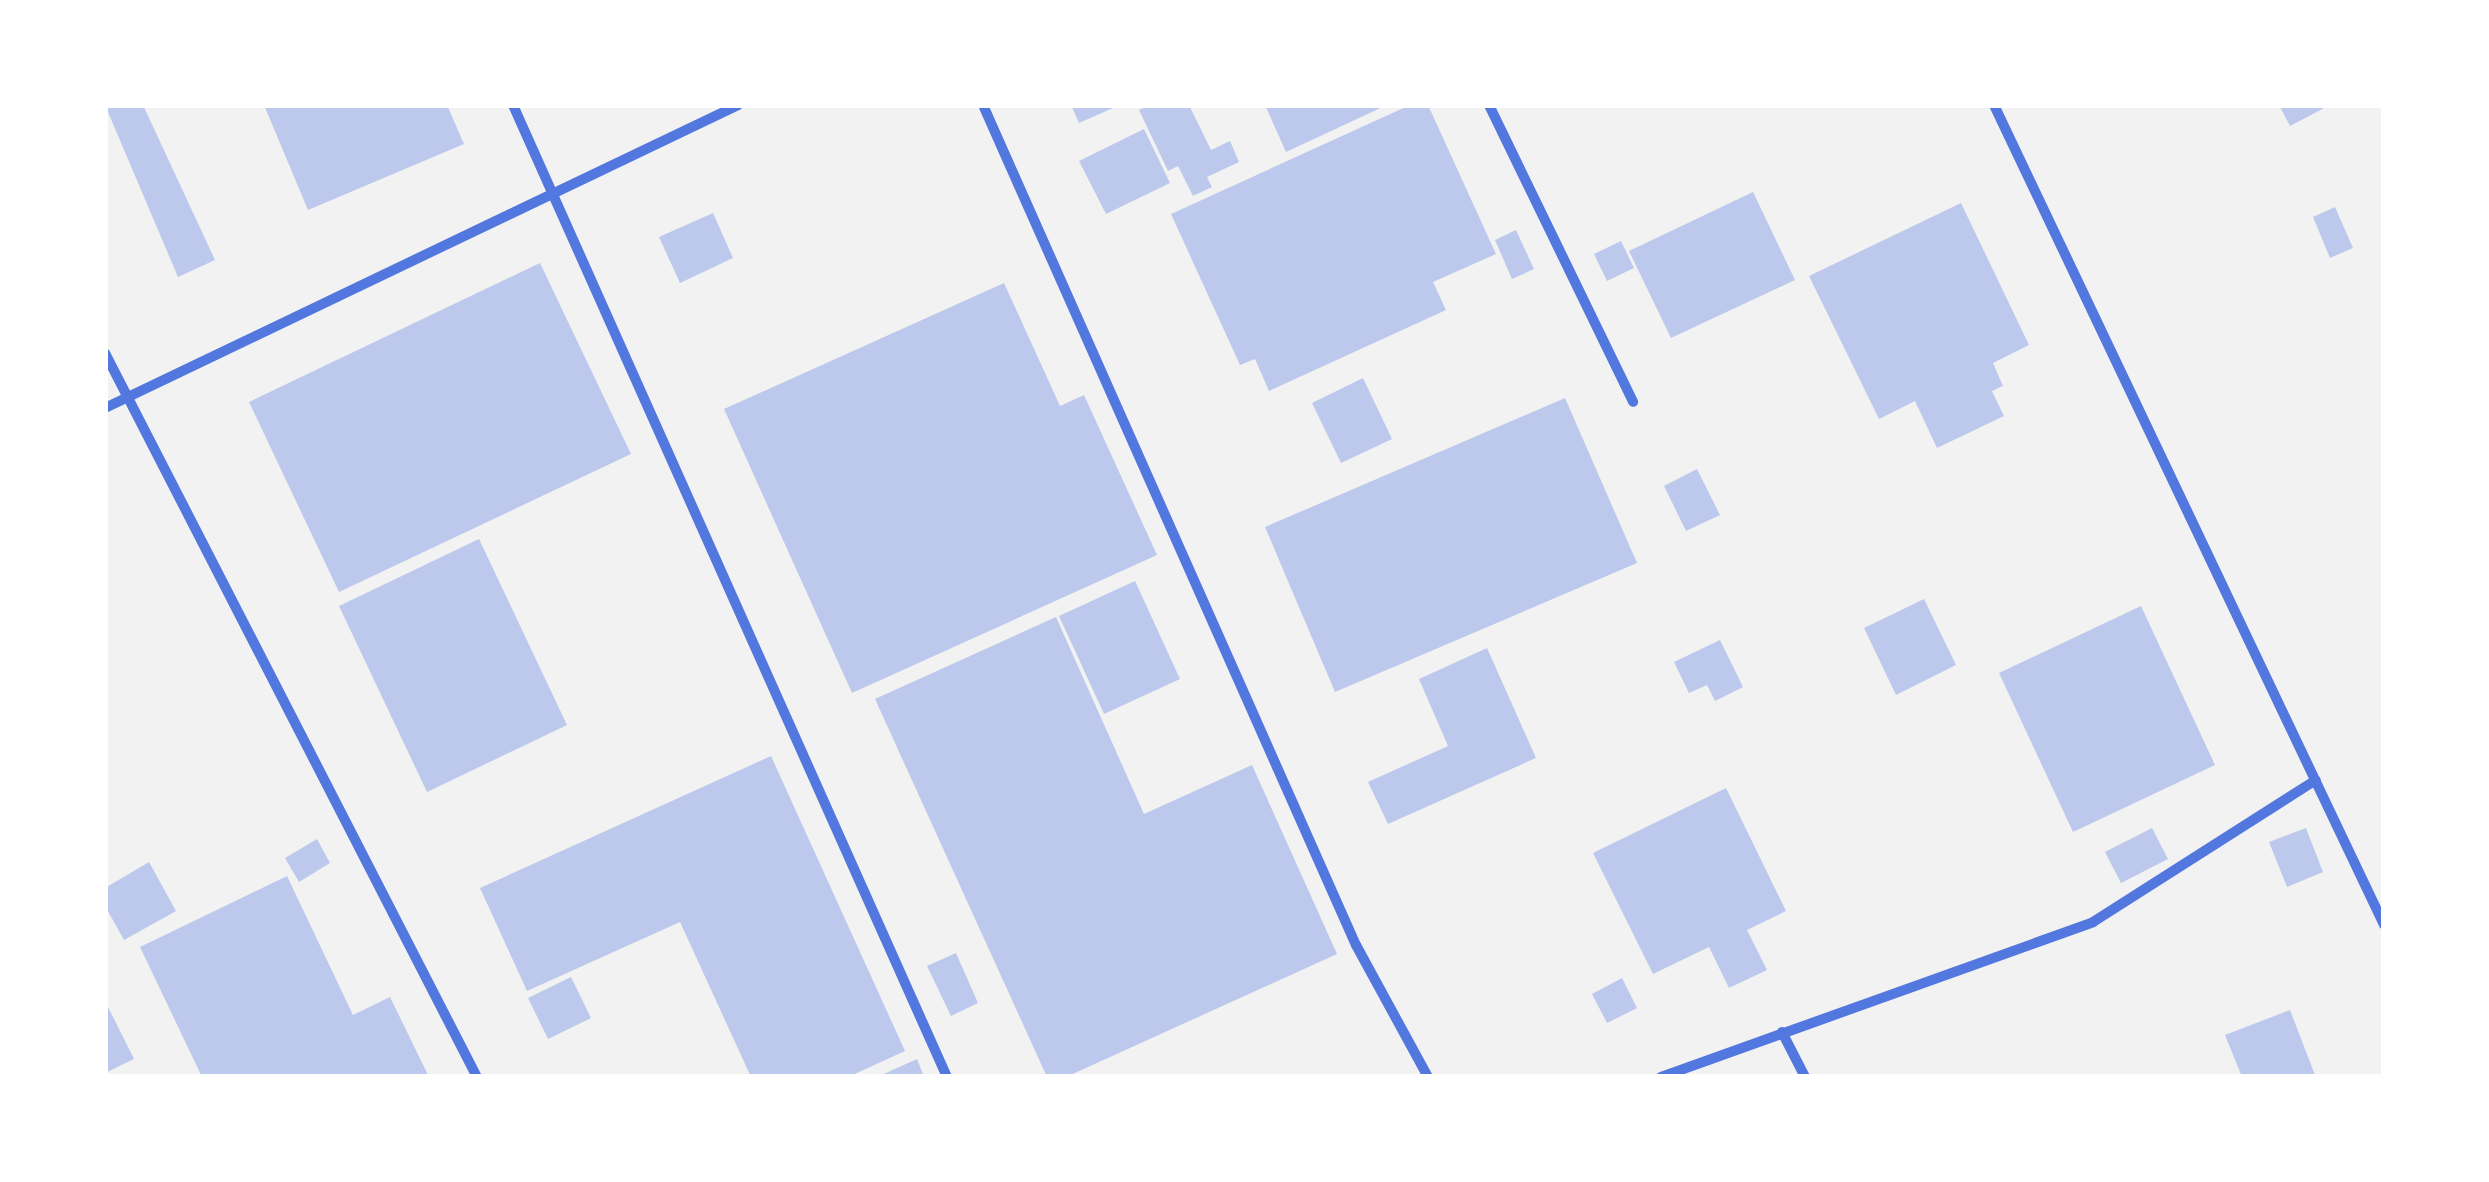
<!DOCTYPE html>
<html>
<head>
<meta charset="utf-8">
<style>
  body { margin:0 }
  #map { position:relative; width:2489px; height:1182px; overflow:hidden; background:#f2f2f2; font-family:"Varela Round",sans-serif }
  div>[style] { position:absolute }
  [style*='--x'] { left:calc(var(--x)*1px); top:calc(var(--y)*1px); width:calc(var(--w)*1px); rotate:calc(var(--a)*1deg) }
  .building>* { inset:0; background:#bdc9ec }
  .minor>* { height:10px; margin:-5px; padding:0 5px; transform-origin:5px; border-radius:5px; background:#5277de }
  span { translate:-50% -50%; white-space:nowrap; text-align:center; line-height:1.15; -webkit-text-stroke:8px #fff; paint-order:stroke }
  .frame { position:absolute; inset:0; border:108px solid #fff; pointer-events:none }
</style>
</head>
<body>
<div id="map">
  <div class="building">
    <i style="clip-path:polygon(105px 105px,143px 105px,215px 260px,178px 277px)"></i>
    <i style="clip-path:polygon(264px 105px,447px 105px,464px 144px,308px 210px)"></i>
    <i style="clip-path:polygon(1071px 105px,1120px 105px,1079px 123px)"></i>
    <i style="clip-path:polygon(1150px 105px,1189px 105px,1211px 150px,1230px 141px,1239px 162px,1207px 177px,1212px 187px,1193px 196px,1178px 166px,1168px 171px,1139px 110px)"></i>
    <i style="clip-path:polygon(1265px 105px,1387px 105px,1286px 152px)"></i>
    <i style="clip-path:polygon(1410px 105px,1428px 105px,1496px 254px,1433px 282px,1446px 310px,1269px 391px,1255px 359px,1240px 365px,1171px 214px)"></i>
    <i style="clip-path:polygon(2279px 105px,2330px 105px,2290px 126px)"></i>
    <i style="clip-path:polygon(1144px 129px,1170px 183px,1106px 214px,1079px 161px)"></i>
    <i style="clip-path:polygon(1753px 192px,1795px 280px,1671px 338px,1629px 251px)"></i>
    <i style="clip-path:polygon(1961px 203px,2029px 345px,1993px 363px,2003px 386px,1992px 391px,2004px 416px,1937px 448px,1915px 401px,1879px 419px,1809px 276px)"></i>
    <i style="clip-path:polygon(2335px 207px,2353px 248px,2330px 258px,2313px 217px)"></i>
    <i style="clip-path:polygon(713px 213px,733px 258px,680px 283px,659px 237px)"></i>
    <i style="clip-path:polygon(1516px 230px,1534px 269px,1512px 279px,1495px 240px)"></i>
    <i style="clip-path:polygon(1621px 241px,1634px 268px,1607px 281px,1594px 254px)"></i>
    <i style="clip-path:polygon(540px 263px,631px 454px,339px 592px,249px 402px)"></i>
    <i style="clip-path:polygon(1004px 283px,1060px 406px,1084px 395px,1157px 555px,852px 693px,724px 409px)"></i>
    <i style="clip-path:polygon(1363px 378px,1392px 439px,1341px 463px,1312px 403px)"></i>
    <i style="clip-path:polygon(1565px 398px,1637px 563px,1335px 692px,1265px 527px)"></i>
    <i style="clip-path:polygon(1697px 469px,1720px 515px,1686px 531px,1664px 486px)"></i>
    <i style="clip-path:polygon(479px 539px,567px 725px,427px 792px,339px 606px)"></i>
    <i style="clip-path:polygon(1135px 581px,1180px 679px,1104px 714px,1059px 616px)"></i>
    <i style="clip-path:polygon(1924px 599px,1956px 665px,1896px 695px,1864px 628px)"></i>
    <i style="clip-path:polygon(2141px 606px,2215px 765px,2073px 832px,1999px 673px)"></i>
    <i style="clip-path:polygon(1056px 617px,1144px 814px,1252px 765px,1337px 954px,1066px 1077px,1047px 1077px,875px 699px)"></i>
    <i style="clip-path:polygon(1720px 640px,1743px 687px,1715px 701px,1707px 685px,1689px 693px,1674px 662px)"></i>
    <i style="clip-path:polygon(1487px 648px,1536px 758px,1388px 824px,1368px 782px,1448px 746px,1419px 679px)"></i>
    <i style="clip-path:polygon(771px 756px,905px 1051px,848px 1077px,751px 1077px,680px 922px,527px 991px,480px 888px)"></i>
    <i style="clip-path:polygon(1726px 788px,1786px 911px,1747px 930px,1767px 970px,1729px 988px,1709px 947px,1653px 974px,1593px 853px)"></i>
    <i style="clip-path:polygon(2152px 828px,2168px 859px,2121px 883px,2105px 852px)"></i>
    <i style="clip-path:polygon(2306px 828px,2323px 872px,2287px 887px,2269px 842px)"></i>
    <i style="clip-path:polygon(317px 839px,330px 863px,299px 882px,285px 858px)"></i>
    <i style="clip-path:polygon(149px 862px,176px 911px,124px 940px,105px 906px,105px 888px)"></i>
    <i style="clip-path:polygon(287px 876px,353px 1015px,390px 997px,429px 1077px,202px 1077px,140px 947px)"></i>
    <i style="clip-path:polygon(956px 953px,978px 1003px,951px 1016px,927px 966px)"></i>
    <i style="clip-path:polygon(571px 977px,591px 1018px,548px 1039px,528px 998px)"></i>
    <i style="clip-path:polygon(1622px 978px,1637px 1008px,1607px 1023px,1592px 994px)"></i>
    <i style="clip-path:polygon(105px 1001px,134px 1059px,105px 1073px)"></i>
    <i style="clip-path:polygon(2290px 1010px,2315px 1075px,2242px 1077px,2225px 1035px)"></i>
    <i style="clip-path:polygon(917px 1059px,924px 1077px,877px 1077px)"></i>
  </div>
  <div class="minor">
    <i style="--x:513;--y:105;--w:1064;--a:65.94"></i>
    <i style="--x:983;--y:105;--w:919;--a:66.06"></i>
    <i style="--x:1356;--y:945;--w:150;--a:61.4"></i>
    <i style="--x:1489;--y:105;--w:330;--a:64.1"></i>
    <i style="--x:1994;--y:105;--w:908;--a:64.56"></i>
    <i style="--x:105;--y:353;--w:814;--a:62.81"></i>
    <i style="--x:105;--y:408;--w:702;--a:-25.58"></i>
    <i style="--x:1782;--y:1032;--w:51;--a:62.9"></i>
    <i style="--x:1661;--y:1077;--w:459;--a:-19.7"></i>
    <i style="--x:2093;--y:922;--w:264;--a:-32.5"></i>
  </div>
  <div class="frame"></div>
</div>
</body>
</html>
